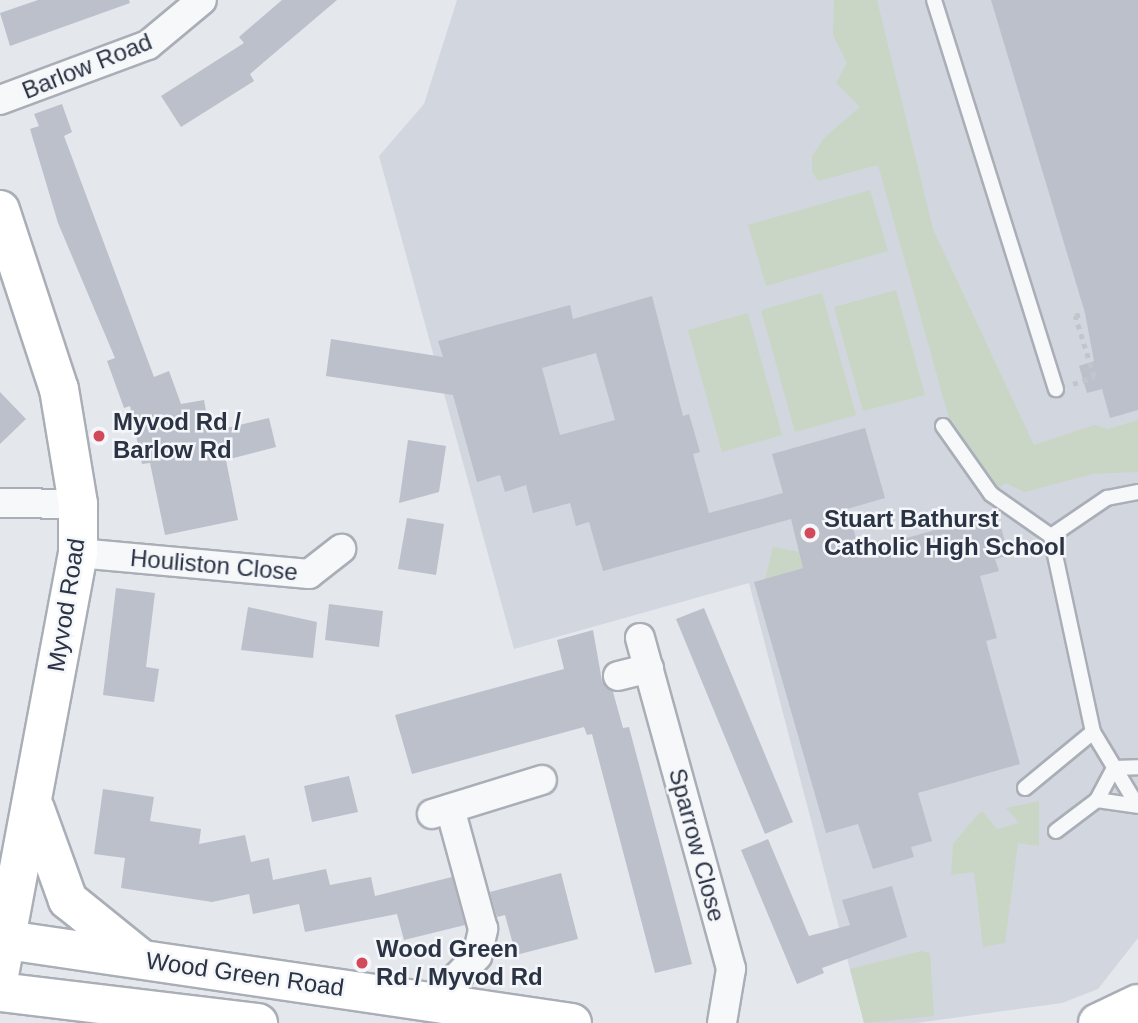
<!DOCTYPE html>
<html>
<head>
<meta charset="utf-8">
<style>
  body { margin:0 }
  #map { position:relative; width:1138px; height:1023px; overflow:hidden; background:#e4e7ec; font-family:Arial,sans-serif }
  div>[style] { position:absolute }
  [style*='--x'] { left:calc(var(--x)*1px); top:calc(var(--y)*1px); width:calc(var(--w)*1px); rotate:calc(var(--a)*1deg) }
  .built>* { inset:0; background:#d2d6de }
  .green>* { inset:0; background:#c9d6c5 }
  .building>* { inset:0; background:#bbc0ca }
  .path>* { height:4.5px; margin-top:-2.25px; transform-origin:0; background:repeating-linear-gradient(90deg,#c2c5cb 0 5px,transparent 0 10px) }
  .roads { filter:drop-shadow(2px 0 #a9aeb7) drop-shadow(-2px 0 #a9aeb7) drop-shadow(0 2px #a9aeb7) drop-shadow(0 -2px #a9aeb7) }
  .lane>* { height:14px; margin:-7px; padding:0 7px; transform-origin:7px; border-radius:7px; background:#f7f8fa }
  .street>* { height:28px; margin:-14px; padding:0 14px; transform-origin:14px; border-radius:14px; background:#f7f8fa }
  .secondary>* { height:38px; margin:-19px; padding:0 19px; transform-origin:19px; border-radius:19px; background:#fff }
  .highway>* { height:38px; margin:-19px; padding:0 19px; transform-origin:19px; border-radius:19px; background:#fff }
  .dots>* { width:19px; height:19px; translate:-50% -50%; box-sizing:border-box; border:4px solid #f4f6f9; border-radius:50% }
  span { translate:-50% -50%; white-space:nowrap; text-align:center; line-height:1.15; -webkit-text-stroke:5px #f4f6f9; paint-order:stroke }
  .street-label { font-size:24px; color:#2b3445 }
  .poi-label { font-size:24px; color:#2b3445; font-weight:700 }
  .left { translate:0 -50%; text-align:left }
</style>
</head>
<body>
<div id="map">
  <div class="built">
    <i style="clip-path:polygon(457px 0,1138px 0,1138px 938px,1098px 989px,1062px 1003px,916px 1023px,864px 1023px,749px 583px,514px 649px,379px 156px,424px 104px)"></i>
  </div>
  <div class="green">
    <i style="clip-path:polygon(834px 0,877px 0,933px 229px,1034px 445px,1094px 425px,1108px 429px,1138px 420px,1138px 472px,1093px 474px,1025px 492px,1005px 483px,999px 488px,952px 429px,878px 165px,818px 181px,812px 172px,812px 156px,824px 138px,860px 107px,836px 83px,847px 63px,833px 35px)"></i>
    <i style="clip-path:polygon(870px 190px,888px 251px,766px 286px,748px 225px)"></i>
    <i style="clip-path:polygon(896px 290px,925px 395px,863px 411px,834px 307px)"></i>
    <i style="clip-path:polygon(822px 293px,856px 415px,795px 432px,761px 310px)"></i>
    <i style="clip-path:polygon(748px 313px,782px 435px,722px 452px,688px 330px)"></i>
    <i style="clip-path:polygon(773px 547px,800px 552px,804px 567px,788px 572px,792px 584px,765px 579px)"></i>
    <i style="clip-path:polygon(1039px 801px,1039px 846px,1018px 843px,1005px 943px,983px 947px,974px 872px,951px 875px,953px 844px,978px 814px,983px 812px,997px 829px,1019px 823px,1006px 808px)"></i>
    <i style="clip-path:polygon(921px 951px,930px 953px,934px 1016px,864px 1023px,850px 969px)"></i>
  </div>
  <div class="building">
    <i style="clip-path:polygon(38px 0,129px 0,130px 3px,10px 46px,0 13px)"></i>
    <i style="clip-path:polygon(282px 0,337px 0,250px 74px,254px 81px,181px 127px,161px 96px,244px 43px,239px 37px)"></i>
    <i style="clip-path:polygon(991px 0,1138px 0,1138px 410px,1110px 418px,1102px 389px,1087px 393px,1079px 366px,1094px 361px,1085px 313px)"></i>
    <i style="clip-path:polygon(62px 104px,72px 132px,64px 136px,154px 377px,169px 371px,181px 404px,204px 400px,210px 432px,269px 418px,276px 447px,226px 460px,238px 520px,165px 535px,150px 463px,142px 464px,130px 406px,124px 408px,107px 361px,115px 358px,58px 223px,30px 129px,39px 126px,34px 114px)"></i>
    <i style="clip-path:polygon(evenodd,652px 296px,683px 416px,689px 414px,700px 452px,693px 454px,709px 513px,783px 493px,772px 454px,865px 428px,885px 498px,847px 509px,860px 551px,985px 516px,988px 527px,1000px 524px,1009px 555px,995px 559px,999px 571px,980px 576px,997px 638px,986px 641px,1020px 764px,918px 793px,932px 841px,911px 847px,914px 857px,873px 869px,858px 824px,826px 833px,754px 582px,803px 568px,791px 519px,603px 571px,589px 522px,576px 526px,570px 503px,533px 513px,526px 485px,505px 492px,500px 475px,477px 482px,453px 395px,326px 376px,331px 339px,443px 357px,438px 341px,570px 305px,573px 319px,652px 296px,596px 353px,615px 420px,560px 435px,542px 368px,596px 353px)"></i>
    <i style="clip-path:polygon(0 392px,26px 419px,0 444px)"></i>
    <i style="clip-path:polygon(408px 440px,446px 446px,439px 492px,399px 503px)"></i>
    <i style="clip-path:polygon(407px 518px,444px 524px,436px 575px,398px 569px)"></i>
    <i style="clip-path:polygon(116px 588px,155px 593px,146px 667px,159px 669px,154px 702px,103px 695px)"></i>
    <i style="clip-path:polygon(329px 604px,383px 611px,379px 647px,325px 640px)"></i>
    <i style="clip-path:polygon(248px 607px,317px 622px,313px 658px,241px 650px)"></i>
    <i style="clip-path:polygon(704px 608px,793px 822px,765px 834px,676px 619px)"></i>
    <i style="clip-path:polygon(593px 630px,602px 681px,613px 692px,623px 728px,629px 727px,692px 964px,655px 973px,592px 734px,587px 735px,584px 727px,412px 774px,395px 715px,564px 669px,557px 640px)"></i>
    <i style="clip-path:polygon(349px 776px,358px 812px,312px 822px,304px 786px)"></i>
    <i style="clip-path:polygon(103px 789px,154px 797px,150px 821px,201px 829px,199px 844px,245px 835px,251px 862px,269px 858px,273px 880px,326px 869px,330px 885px,371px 877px,375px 896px,452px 877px,465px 925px,404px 940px,397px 914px,305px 932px,299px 904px,253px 914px,249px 894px,212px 902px,121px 888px,125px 858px,94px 854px)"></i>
    <i style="clip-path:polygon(768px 839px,809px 936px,850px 925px,842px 900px,892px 886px,907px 937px,822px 968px,824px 973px,797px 984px,741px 850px)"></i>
    <i style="clip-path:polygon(561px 873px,578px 939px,516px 955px,505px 915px,497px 917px,490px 892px)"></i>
  </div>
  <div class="path">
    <i style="--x:1073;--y:384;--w:22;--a:-18"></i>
    <i style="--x:1094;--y:377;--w:64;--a:-107.3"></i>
    <i style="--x:1075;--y:316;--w:10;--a:-17"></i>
  </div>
  <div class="roads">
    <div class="lane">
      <i style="--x:934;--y:0;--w:408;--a:72.6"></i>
      <i style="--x:943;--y:426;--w:83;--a:54.8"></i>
      <i style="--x:991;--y:494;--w:73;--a:35"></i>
      <i style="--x:1114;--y:768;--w:24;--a:-2"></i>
      <i style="--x:1025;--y:788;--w:88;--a:-39.5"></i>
      <i style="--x:1097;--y:800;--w:36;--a:-62"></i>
      <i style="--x:1137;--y:805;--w:85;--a:-121.1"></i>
      <i style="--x:1093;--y:732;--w:200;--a:-102.1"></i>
      <i style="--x:1051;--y:536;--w:68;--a:-34.2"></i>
      <i style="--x:1107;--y:498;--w:32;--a:-11"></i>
      <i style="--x:1056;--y:831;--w:51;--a:-37.1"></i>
      <i style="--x:1097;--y:800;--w:41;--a:8.3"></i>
    </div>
    <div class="street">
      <i style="--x:0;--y:100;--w:158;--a:-20.4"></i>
      <i style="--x:148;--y:45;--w:70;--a:-39.8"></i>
      <i style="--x:0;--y:503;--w:78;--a:0.7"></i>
      <i style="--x:78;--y:553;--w:232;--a:5.2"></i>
      <i style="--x:309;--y:574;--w:41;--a:-38"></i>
      <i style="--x:640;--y:638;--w:343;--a:74.6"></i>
      <i style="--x:731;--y:969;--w:55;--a:99.5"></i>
      <i style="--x:618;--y:676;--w:32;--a:-14"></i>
      <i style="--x:432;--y:814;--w:115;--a:-17.2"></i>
      <i style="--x:449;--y:1004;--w:29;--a:-72"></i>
      <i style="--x:458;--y:976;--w:28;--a:-46"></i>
      <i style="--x:477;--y:956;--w:28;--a:-77"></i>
      <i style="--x:483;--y:929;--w:125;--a:-105.3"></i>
    </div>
    <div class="secondary">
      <i style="--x:0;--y:210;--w:188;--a:71.8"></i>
      <i style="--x:59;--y:389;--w:117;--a:80.6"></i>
      <i style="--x:78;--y:504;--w:49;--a:90"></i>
      <i style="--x:78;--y:553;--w:425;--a:100.6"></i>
      <i style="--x:35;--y:809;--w:97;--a:70.1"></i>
      <i style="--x:68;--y:900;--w:92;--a:38.9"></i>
      <i style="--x:1098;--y:1023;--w:44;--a:-25.4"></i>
    </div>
    <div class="highway">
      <i style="--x:0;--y:939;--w:578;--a:8.35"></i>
      <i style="--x:0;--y:992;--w:260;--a:6.9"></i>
    </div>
  </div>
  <div class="dots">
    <i style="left:99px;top:436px;background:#d1495b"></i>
    <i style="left:810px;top:533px;background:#d1495b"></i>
    <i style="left:362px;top:963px;background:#d1495b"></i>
  </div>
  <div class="street-label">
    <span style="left:87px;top:66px;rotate:-22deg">Barlow Road</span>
    <span style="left:214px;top:565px;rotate:5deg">Houliston Close</span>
    <span style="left:66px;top:605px;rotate:-81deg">Myvod Road</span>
    <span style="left:697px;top:845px;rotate:75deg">Sparrow Close</span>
    <span style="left:245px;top:974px;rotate:8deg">Wood Green Road</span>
  </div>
  <div class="poi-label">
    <span class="left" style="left:113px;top:436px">Myvod Rd /<br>Barlow Rd</span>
    <span class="left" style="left:824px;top:533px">Stuart Bathurst<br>Catholic High School</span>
    <span class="left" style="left:376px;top:963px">Wood Green<br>Rd / Myvod Rd</span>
  </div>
</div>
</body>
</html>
